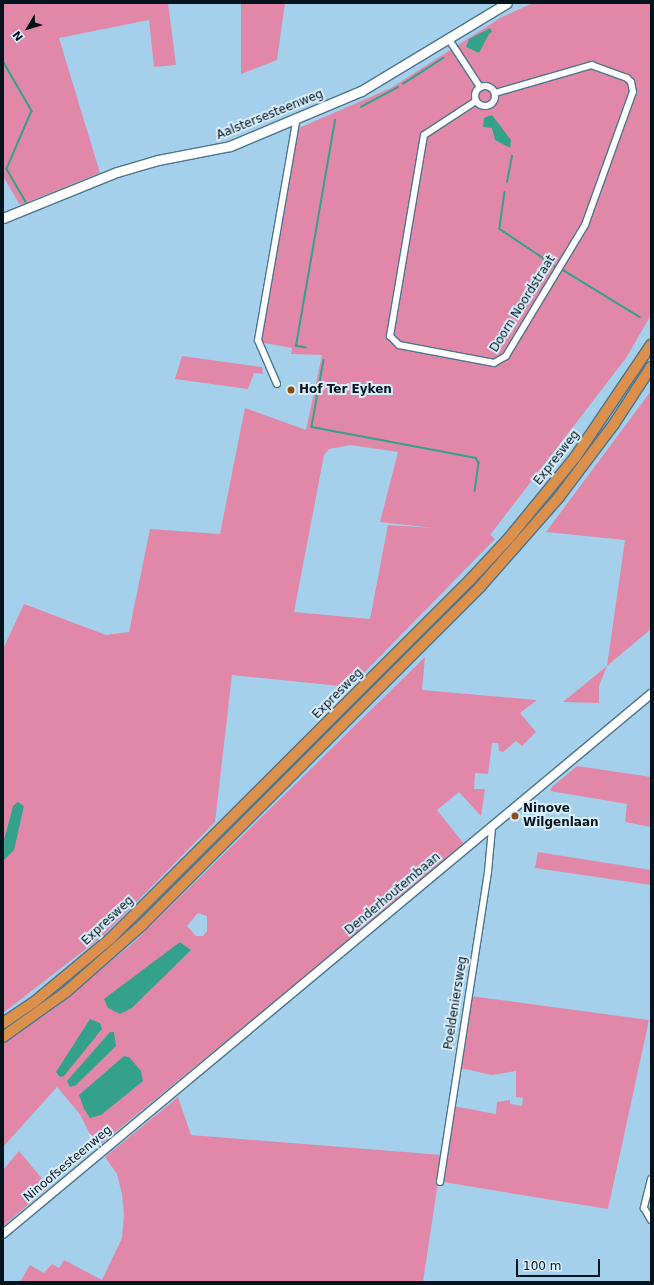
<!DOCTYPE html>
<html>
<head>
<meta charset="utf-8">
<style>
  body { margin:0 }
  #map { position:relative; width:654px; height:1285px; overflow:hidden; background:#a5d0eb; font-family:"DejaVu Sans",sans-serif }
  div>[style] { position:absolute }
  [style*='--x'] { left:calc(var(--x)*1px); top:calc(var(--y)*1px); width:calc(var(--w)*1px); rotate:calc(var(--a)*1deg) }
  .green>* { inset:0; background:#e188a9 }
  .water>* { inset:0; background:#34a18a }
  .stream>* { height:1.5px; margin:-0.75px; padding:0 0.75px; transform-origin:0.75px; border-radius:0.75px; background:#34a18a }
  .roads { filter:drop-shadow(1px 0 #4c758d) drop-shadow(-1px 0 #4c758d) drop-shadow(0 1px #4c758d) drop-shadow(0 -1px #4c758d) }
  .minor>* { height:6px; margin:-3px; padding:0 3px; transform-origin:3px; border-radius:3px; background:#fff }
  .minor>.ring { margin:-3px; padding:0; box-sizing:content-box; background:none; border:6px solid #fff; border-radius:50% }
  .tertiary>* { height:8px; margin:-4px; padding:0 4px; transform-origin:4px; border-radius:4px; background:#fff }
  .secondary>* { height:9px; margin:-4.5px; padding:0 4.5px; transform-origin:4.5px; border-radius:4.5px; background:#fff }
  .trunk>* { height:10px; margin:-5px; padding:0 5px; transform-origin:5px; border-radius:5px; background:#dc904c }
  .dots>* { width:11px; height:11px; translate:-50% -50%; box-sizing:border-box; border:2px solid #d8eefc; border-radius:50% }
  span { translate:-50% -50%; white-space:nowrap; text-align:center; line-height:1.15; -webkit-text-stroke:4px #d8eefc; paint-order:stroke }
  .street-label { font-size:12px; color:#04131c }
  .poi-label { font-size:12px; color:#04131c; font-weight:700 }
  .left { translate:0 -50%; text-align:left }
  .frame { position:absolute; inset:0; border:4px solid #04131c; pointer-events:none }
  .north { position:absolute; left:8px; top:8px; width:40px; height:40px; -webkit-text-stroke:3px #d8eefc; paint-order:stroke; rotate:232deg; font-size:11px; font-weight:700; line-height:16px; text-align:center; color:#04131c }
  .north::after { content:''; display:block; margin:auto; width:14px; height:18px; background:#04131c; clip-path:polygon(50% 0,100% 100%,50% 72%,0 100%) }
  .scale { position:absolute; left:516px; top:1259px; width:84px; height:18px; box-sizing:border-box; border:2px solid #04131c; border-top:0; padding-left:5px; font-size:12px; line-height:14px; white-space:nowrap; color:#04131c; -webkit-text-stroke:3px #d8eefc; paint-order:stroke }
</style>
</head>
<body>
<div id="map">
  <div class="green">
    <i style="clip-path:polygon(3px 3px,168px 3px,176px 65px,154px 67px,149px 20px,59px 38px,100px 173px,20px 205px,3px 176px)"></i>
    <i style="clip-path:polygon(241px 3px,285px 3px,277px 60px,241px 74px)"></i>
    <i style="clip-path:polygon(evenodd,533px 3px,651px 3px,651px 315px,626px 358px,490px 535px,495px 539px,350px 687px,232px 675px,215px 822px,104px 935px,3px 1013px,3px 649px,24px 604px,106px 635px,129px 632px,150px 529px,220px 534px,245px 408px,306px 430px,322px 355px,291px 354px,292px 348px,264px 343px,261px 338px,299px 128px,391px 88px,500px 18px,533px 3px,350px 445px,398px 452px,380px 522px,434px 528px,388px 525px,370px 619px,294px 612px,324px 455px,329px 449px,350px 445px)"></i>
    <i style="clip-path:polygon(182px 356px,262px 367px,263px 374px,254px 373px,248px 389px,175px 379px)"></i>
    <i style="clip-path:polygon(651px 391px,651px 629px,607px 666px,599px 686px,599px 703px,563px 702px,607px 666px,625px 540px,546px 532px)"></i>
    <i style="clip-path:polygon(evenodd,425px 657px,422px 690px,537px 700px,520px 713px,536px 732px,522px 746px,516px 741px,503px 752px,499px 751px,498px 743px,492px 743px,488px 774px,475px 773px,474px 789px,485px 789px,481px 816px,459px 792px,437px 810px,465px 845px,97px 1147px,79px 1113px,57px 1087px,3px 1147px,3px 1044px,55px 1008px,134px 942px,425px 657px,198px 913px,207px 916px,207px 931px,203px 936px,196px 936px,187px 926px,198px 913px,425px 657px,180px 942px,191px 950px,132px 1008px,166px 953px,180px 942px)"></i>
    <i style="clip-path:polygon(577px 766px,651px 777px,651px 827px,625px 822px,627px 804px,550px 791px,552px 787px)"></i>
    <i style="clip-path:polygon(538px 852px,651px 870px,651px 885px,535px 868px)"></i>
    <i style="clip-path:polygon(470px 996px,649px 1020px,608px 1209px,443px 1182px,453px 1106px,496px 1114px,497px 1102px,510px 1100px,510px 1104px,522px 1106px,523px 1098px,516px 1097px,516px 1071px,492px 1075px,460px 1068px)"></i>
    <i style="clip-path:polygon(178px 1097px,191px 1135px,442px 1155px,423px 1282px,20px 1282px,30px 1265px,44px 1273px,52px 1264px,59px 1268px,64px 1260px,102px 1280px,122px 1238px,124px 1214px,122px 1194px,117px 1174px,105px 1157px)"></i>
    <i style="clip-path:polygon(19px 1151px,49px 1187px,3px 1226px,3px 1170px)"></i>
  </div>
  <div class="water">
    <i style="clip-path:polygon(490px 28px,492px 32px,489px 34px,479px 53px,466px 47px,469px 39px)"></i>
    <i style="clip-path:polygon(492px 115px,511px 140px,510px 148px,495px 140px,492px 128px,483px 127px,484px 118px)"></i>
    <i style="clip-path:polygon(18px 802px,24px 806px,14px 850px,3px 861px,3px 844px,13px 806px)"></i>
    <i style="clip-path:polygon(180px 942px,191px 950px,132px 1008px,120px 1014px,108px 1008px,104px 999px)"></i>
    <i style="clip-path:polygon(90px 1019px,100px 1023px,102px 1029px,64px 1076px,60px 1077px,56px 1072px)"></i>
    <i style="clip-path:polygon(110px 1032px,114px 1032px,116px 1046px,76px 1085px,70px 1087px,67px 1081px)"></i>
    <i style="clip-path:polygon(124px 1056px,129px 1057px,141px 1071px,143px 1081px,101px 1115px,90px 1118px,84px 1109px,79px 1095px)"></i>
  </div>
  <div class="stream">
    <i style="--x:3;--y:61;--w:58;--a:59.9"></i>
    <i style="--x:32;--y:111;--w:63;--a:113.3"></i>
    <i style="--x:7;--y:169;--w:38;--a:60"></i>
    <i style="--x:403;--y:84;--w:48;--a:-33"></i>
    <i style="--x:361;--y:107;--w:42;--a:-28.4"></i>
    <i style="--x:507;--y:182;--w:26;--a:-79"></i>
    <i style="--x:505;--y:192;--w:37;--a:98"></i>
    <i style="--x:500;--y:229;--w:66;--a:33.9"></i>
    <i style="--x:563;--y:270;--w:90;--a:31.4"></i>
    <i style="--x:306;--y:348;--w:10;--a:-169"></i>
    <i style="--x:296;--y:346;--w:229;--a:-80.2"></i>
    <i style="--x:324;--y:360;--w:68;--a:100.2"></i>
    <i style="--x:312;--y:427;--w:167;--a:10.7"></i>
    <i style="--x:476;--y:458;--w:6;--a:59"></i>
    <i style="--x:479;--y:463;--w:28;--a:98"></i>
  </div>
  <div class="roads">
    <div class="minor">
      <i style="--x:448;--y:38;--w:59;--a:56.9"></i>
      <i class="ring" style="left:475px;top:86px;width:14px;height:14px"></i>
      <i style="--x:476;--y:101;--w:62;--a:146.8"></i>
      <i style="--x:424;--y:135;--w:204;--a:99.6"></i>
      <i style="--x:390;--y:336;--w:13;--a:45"></i>
      <i style="--x:399;--y:345;--w:97;--a:10.7"></i>
      <i style="--x:494;--y:363;--w:14;--a:-30"></i>
      <i style="--x:506;--y:356;--w:153;--a:-58.9"></i>
      <i style="--x:585;--y:225;--w:141;--a:-70.2"></i>
      <i style="--x:633;--y:92;--w:10;--a:-101"></i>
      <i style="--x:631;--y:82;--w:6;--a:-135"></i>
      <i style="--x:627;--y:78;--w:37;--a:-160"></i>
      <i style="--x:592;--y:65;--w:101;--a:163.9"></i>
      <i style="--x:277;--y:384;--w:48;--a:-113.4"></i>
      <i style="--x:258;--y:340;--w:226;--a:-80.1"></i>
      <i style="--x:651;--y:1179;--w:30;--a:104"></i>
      <i style="--x:644;--y:1208;--w:14;--a:60"></i>
      <i style="--x:440;--y:1182;--w:314;--a:-81.2"></i>
      <i style="--x:488;--y:872;--w:44;--a:-84.8"></i>
    </div>
    <div class="tertiary">
      <i style="--x:3;--y:1234;--w:844;--a:-39.81"></i>
    </div>
    <div class="secondary">
      <i style="--x:3;--y:218;--w:123;--a:-22"></i>
      <i style="--x:117;--y:172;--w:43;--a:-16.3"></i>
      <i style="--x:158;--y:160;--w:73;--a:-11"></i>
      <i style="--x:230;--y:146;--w:142;--a:-22.8"></i>
      <i style="--x:361;--y:91;--w:170;--a:-31.1"></i>
    </div>
    <div class="trunk">
      <i style="--x:3;--y:1023;--w:36;--a:-34"></i>
      <i style="--x:33;--y:1003;--w:100;--a:-39.7"></i>
      <i style="--x:110;--y:939;--w:508;--a:-44.92"></i>
      <i style="--x:470;--y:580;--w:57;--a:-47.1"></i>
      <i style="--x:509;--y:538;--w:106;--a:-50.7"></i>
      <i style="--x:576;--y:456;--w:134;--a:-56"></i>
      <i style="--x:3;--y:1037;--w:77;--a:-35.5"></i>
      <i style="--x:66;--y:992;--w:103;--a:-41.4"></i>
      <i style="--x:143;--y:924;--w:477;--a:-45"></i>
      <i style="--x:480;--y:587;--w:120;--a:-48.7"></i>
      <i style="--x:559;--y:497;--w:91;--a:-53"></i>
      <i style="--x:614;--y:424;--w:68;--a:-57"></i>
    </div>
  </div>
  <div class="dots">
    <i style="left:291px;top:390px;background:#8c4c14"></i>
    <i style="left:515px;top:816px;background:#8c4c14"></i>
  </div>
  <div class="street-label">
    <span style="left:270px;top:115px;rotate:-22deg">Aalstersesteenweg</span>
    <span style="left:523px;top:304px;rotate:-58deg">Doorn Noordstraat</span>
    <span style="left:557px;top:458px;rotate:-52deg">Expresweg</span>
    <span style="left:338px;top:694px;rotate:-45deg">Expresweg</span>
    <span style="left:393px;top:894px;rotate:-40deg">Denderhoutembaan</span>
    <span style="left:108px;top:921px;rotate:-43deg">Expresweg</span>
    <span style="left:456px;top:1003px;rotate:-81deg">Poeldeniersweg</span>
    <span style="left:68px;top:1164px;rotate:-40deg">Ninoofsesteenweg</span>
  </div>
  <div class="poi-label">
    <span class="left" style="left:299px;top:390px">Hof Ter Eyken</span>
    <span class="left" style="left:523px;top:816px">Ninove<br>Wilgenlaan</span>
  </div>
  <div class="frame"></div>
  <div class="north">N</div>
  <div class="scale">100 m</div>
</div>
</body>
</html>
